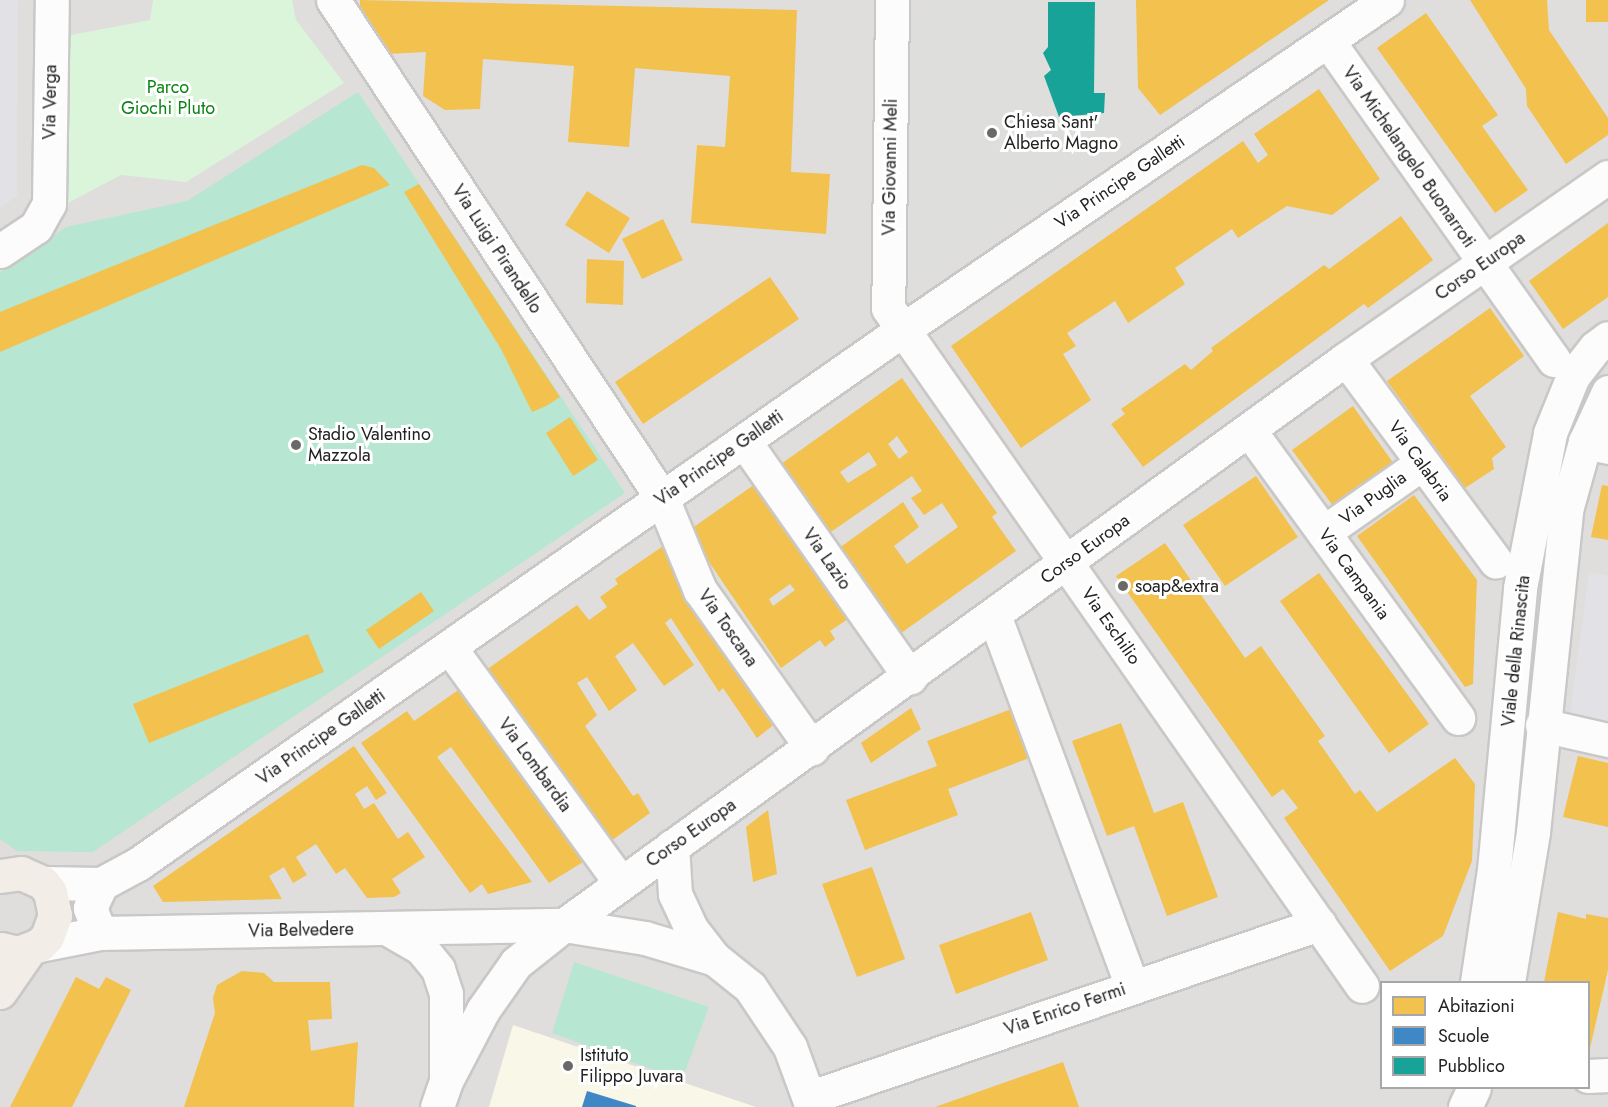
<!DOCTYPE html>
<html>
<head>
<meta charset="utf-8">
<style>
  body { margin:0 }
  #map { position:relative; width:1608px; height:1107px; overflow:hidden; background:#f0eeeb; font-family:Jost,sans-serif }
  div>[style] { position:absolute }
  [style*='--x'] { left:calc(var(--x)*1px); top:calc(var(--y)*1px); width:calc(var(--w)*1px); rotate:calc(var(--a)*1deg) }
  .residential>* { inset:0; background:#dfdedc }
  .education>* { inset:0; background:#f8f7e8 }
  .religious>* { inset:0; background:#dededc }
  .park>* { inset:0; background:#daf5da }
  .pitch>* { inset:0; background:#b7e6d2 }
  .plaza>* { inset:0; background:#e2e1e5 }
  .homes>* { inset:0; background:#f2c14e }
  .schools>* { inset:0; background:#3f88c5 }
  .public>* { inset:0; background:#17a398 }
  .roads { filter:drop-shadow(2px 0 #c9c8c7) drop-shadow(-2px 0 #c9c8c7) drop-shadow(0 2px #c9c8c7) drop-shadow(0 -2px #c9c8c7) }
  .minor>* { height:33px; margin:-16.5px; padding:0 16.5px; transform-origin:16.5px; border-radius:16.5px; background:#fdfcfc }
  .tertiary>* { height:33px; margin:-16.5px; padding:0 16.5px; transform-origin:16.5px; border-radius:16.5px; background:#fdfcfc }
  .primary>* { height:33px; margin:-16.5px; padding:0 16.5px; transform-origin:16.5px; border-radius:16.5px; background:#f3ede7 }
  .dots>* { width:16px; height:16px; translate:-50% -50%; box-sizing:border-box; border:3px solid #fff; border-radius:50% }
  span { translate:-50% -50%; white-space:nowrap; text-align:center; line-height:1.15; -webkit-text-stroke:6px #fff; paint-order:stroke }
  .park-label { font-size:18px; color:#0c8416 }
  .street-label { font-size:18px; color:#222 }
  .poi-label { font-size:18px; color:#222 }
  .left { translate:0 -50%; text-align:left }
  .legend { position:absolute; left:1380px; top:981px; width:210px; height:108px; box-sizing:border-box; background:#fff; border:2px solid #a7a7a7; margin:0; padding:8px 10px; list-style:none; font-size:18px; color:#222 }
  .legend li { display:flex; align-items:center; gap:12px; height:30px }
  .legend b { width:30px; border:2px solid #a7a7a7 }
</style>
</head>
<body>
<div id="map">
  <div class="residential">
    <i style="clip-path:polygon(evenodd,0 0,1608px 0,1608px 1107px,0 1107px,0 0,1382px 982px,1588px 982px,1588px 1088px,1382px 1088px,1382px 982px)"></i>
  </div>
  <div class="education">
    <i style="clip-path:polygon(513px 1025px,756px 1107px,489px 1107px)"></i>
  </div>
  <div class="religious">
    <i style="clip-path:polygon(918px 2px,1107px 2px,1104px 158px,928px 275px,913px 263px)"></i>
  </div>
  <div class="park">
    <i style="clip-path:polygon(153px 0,292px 0,296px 20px,344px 83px,186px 182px,121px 175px,62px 206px,66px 36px,150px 20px)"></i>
  </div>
  <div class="pitch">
    <i style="clip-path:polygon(358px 92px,625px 493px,93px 852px,17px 851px,0 839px,0 272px,66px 227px,187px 201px)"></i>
    <i style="clip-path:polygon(574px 962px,709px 1007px,682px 1080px,552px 1033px)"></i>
  </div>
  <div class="plaza">
    <i style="clip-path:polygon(0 0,18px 0,17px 196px,0 208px)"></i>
    <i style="clip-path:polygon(1589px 572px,1608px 576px,1608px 722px,1570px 714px)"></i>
  </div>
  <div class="homes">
    <i style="clip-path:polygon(360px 0,797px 10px,791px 172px,830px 174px,826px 234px,691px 223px,697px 145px,725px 147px,730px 76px,635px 68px,629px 147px,568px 142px,574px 66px,483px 59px,480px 109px,445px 110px,423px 96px,426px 52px,387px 54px,360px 18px)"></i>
    <i style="clip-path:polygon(1136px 0,1329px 0,1160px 115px,1138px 88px)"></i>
    <i style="clip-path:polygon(1470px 0,1547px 0,1549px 30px,1608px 118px,1608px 135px,1566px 164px,1527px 106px,1526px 89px)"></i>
    <i style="clip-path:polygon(1586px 0,1608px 0,1608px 22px,1586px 22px)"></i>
    <i style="clip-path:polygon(1426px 13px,1498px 115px,1482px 126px,1528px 190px,1495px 213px,1377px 48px)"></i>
    <i style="clip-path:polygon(1319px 89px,1380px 179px,1332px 215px,1287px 206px,1238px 238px,1232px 229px,1175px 268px,1185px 284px,1128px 323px,1115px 301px,1067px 333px,1076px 346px,1063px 354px,1091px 400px,1021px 448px,951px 346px,1243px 141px,1258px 163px,1268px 155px,1254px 134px)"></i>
    <i style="clip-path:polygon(362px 165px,374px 168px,390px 185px,0 352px,0 312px)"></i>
    <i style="clip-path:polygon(419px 184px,560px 397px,546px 406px,532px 412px,501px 349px,404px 192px)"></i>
    <i style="clip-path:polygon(587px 191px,630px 218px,609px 253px,565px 225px)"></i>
    <i style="clip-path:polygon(1401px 216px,1433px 260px,1368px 308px,1364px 304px,1143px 467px,1111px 424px,1125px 414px,1121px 409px,1185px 364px,1191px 370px,1213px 351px,1211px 348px,1324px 265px,1329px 269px)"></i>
    <i style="clip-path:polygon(663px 219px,683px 260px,642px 279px,622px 239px)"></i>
    <i style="clip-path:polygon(1608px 223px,1608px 297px,1563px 329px,1529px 281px)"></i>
    <i style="clip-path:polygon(587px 259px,624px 261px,623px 305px,586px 303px)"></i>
    <i style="clip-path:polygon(770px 277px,799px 319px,643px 424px,615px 382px)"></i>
    <i style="clip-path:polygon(1490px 308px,1524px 356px,1470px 396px,1506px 447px,1492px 458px,1494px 469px,1465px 488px,1387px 381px)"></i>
    <i style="clip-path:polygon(evenodd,902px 378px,997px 513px,992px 517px,1016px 551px,897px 636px,835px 551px,903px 502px,919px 527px,894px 546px,907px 564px,958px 527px,942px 503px,924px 515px,911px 498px,922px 491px,912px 476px,822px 538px,774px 469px,902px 378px,897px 436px,908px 452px,899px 459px,888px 444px,897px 436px,902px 378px,869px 452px,877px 465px,848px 483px,840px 472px,869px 452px)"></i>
    <i style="clip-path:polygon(1353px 406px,1396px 467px,1336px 510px,1292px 450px)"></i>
    <i style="clip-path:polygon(570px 417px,598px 460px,573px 476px,546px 433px)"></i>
    <i style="clip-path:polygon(1256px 476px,1298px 537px,1225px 586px,1183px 525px)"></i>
    <i style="clip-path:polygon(evenodd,761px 480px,854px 615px,830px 631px,835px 639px,825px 647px,820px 640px,781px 668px,688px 531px,761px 480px,790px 584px,795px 590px,773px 606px,769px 599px,790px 584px)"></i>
    <i style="clip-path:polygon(1602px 485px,1608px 486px,1608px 540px,1591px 537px)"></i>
    <i style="clip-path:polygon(1414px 495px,1477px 580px,1473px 684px,1465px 687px,1357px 536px)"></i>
    <i style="clip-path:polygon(669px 542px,776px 723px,757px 738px,723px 688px,719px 692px,671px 618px,665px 623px,694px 665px,664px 686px,633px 643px,615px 656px,637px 690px,609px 711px,587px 677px,577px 683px,597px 715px,585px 726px,633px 796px,638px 793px,650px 813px,604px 846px,482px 673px,577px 605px,589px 620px,607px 607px,600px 597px,618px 584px,615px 579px)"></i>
    <i style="clip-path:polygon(1165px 543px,1245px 658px,1261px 646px,1325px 736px,1318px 741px,1355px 794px,1360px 790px,1377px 812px,1455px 758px,1475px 784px,1472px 861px,1443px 936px,1390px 971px,1284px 818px,1298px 808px,1283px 789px,1272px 797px,1116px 576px)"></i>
    <i style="clip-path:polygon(1319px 573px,1429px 724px,1389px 753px,1280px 601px)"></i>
    <i style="clip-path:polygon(421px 592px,434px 611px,379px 649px,366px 630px)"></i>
    <i style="clip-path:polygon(308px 634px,324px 672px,149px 743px,133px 704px)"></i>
    <i style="clip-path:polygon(464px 686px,588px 859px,549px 883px,451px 747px,437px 757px,532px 882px,488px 894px,482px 884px,470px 893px,361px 743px,407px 711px,414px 721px)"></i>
    <i style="clip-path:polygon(1019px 706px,1037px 755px,948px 789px,958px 815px,865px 850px,846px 800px,937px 766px,927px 741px)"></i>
    <i style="clip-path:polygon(911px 708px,921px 729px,871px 763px,861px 743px)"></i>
    <i style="clip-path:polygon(1121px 723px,1154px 813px,1183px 802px,1218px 897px,1167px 916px,1134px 826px,1107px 836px,1072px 741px)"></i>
    <i style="clip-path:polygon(354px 746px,387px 793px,376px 800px,367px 786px,355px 794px,364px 809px,374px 803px,398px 839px,408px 832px,425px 857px,392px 879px,401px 893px,394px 897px,367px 898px,345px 868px,336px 874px,316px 844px,296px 857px,307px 875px,293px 883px,284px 867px,269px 876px,282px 899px,163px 902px,153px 886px)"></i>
    <i style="clip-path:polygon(1578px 756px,1608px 763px,1608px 827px,1563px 817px)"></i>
    <i style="clip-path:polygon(768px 810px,777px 874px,753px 882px,746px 827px)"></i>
    <i style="clip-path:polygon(872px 867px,905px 959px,857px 977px,822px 884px)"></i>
    <i style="clip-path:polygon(1031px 912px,1048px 960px,956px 994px,939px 945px)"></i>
    <i style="clip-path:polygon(1558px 912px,1586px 919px,1586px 914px,1608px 918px,1608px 970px,1590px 1048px,1588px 982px,1544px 982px)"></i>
    <i style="clip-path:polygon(242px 971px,264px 973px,274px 982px,330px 982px,332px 1019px,308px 1020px,311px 1051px,358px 1042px,354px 1107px,184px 1107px,215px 1013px,213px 998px,217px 985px)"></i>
    <i style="clip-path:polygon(76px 977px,99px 989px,106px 977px,131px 990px,72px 1107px,10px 1107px)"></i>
    <i style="clip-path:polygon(1063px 1062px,1079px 1107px,935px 1107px)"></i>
  </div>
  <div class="schools">
    <i style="clip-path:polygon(587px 1091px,636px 1106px,636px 1107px,582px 1107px)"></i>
  </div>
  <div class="public">
    <i style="clip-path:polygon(1048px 2px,1095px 2px,1094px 93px,1105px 93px,1104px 113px,1059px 117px,1044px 76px,1051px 70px,1043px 53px,1048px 47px)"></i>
  </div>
  <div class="roads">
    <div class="minor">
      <i style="--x:333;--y:0;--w:597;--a:56.55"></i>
      <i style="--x:662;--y:498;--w:100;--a:67.6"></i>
      <i style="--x:700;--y:590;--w:194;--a:54.7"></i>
      <i style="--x:892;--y:0;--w:308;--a:90.7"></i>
      <i style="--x:888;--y:308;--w:827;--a:55.04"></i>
      <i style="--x:1328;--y:41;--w:391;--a:54.7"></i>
      <i style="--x:0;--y:251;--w:43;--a:-33.7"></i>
      <i style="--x:36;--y:227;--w:26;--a:-61"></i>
      <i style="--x:49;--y:204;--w:204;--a:-89.2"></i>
      <i style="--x:1346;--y:359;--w:252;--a:53.5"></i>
      <i style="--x:1249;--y:430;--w:356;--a:54"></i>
      <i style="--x:744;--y:441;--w:289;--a:54.9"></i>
      <i style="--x:1585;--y:442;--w:24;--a:12"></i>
      <i style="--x:1324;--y:532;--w:118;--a:-35"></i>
      <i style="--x:994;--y:615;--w:396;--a:69.6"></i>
      <i style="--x:450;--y:648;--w:291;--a:54"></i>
      <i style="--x:1542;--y:725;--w:68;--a:12.8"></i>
      <i style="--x:672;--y:846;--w:48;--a:86.4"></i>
      <i style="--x:675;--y:894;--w:40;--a:65"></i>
      <i style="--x:692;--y:930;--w:37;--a:52"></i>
      <i style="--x:715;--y:959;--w:45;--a:38.7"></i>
      <i style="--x:750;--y:987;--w:72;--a:56.3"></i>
      <i style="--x:790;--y:1047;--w:64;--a:69.9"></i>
      <i style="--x:43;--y:883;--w:58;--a:1"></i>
      <i style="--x:101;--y:884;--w:42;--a:-28.4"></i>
      <i style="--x:138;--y:864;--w:931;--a:-34.94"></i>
      <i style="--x:901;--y:331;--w:588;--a:-34.26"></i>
      <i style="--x:388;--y:929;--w:38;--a:30"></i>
      <i style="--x:421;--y:948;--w:27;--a:51"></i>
      <i style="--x:438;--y:969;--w:26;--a:72"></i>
      <i style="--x:446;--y:994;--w:82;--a:90"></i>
      <i style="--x:100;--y:933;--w:27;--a:-112"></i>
      <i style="--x:90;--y:908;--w:26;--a:-65"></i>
      <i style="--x:1588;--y:1076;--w:20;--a:-3"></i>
      <i style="--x:811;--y:1097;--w:537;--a:-18.81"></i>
      <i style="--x:437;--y:1107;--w:28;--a:-71"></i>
      <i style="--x:446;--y:1081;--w:80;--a:-62.5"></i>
      <i style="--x:483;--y:1010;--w:57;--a:-54.9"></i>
      <i style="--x:516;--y:963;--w:61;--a:-38.4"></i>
      <i style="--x:564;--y:925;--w:82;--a:9.1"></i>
      <i style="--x:645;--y:938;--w:73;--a:16.7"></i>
    </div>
    <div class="tertiary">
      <i style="--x:39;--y:945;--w:62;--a:-11.1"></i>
      <i style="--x:100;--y:933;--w:464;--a:-1"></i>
      <i style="--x:564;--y:925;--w:965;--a:-35.9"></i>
      <i style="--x:1346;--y:359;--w:319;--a:-34.8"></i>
      <i style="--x:1477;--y:982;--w:113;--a:-81.4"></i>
      <i style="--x:1494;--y:870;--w:283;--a:-84.7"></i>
      <i style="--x:1520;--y:588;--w:158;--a:-79"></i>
      <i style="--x:1550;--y:433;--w:61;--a:-68"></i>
      <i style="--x:1573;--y:376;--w:36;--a:-52"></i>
      <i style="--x:1595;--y:348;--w:16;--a:-38"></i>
      <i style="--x:1508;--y:982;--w:152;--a:-80.5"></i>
      <i style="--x:1533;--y:832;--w:324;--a:-84.1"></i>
      <i style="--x:1566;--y:510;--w:71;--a:-74.4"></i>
      <i style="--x:1585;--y:442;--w:55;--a:-65.3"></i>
      <i style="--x:1465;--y:1107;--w:21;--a:-65"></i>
    </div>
    <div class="primary">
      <i style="--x:0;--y:876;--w:21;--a:-8"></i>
      <i style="--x:21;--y:873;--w:24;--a:24"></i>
      <i style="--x:43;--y:883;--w:11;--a:52"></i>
      <i style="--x:50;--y:892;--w:24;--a:78"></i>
      <i style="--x:55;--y:915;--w:23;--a:110"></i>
      <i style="--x:47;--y:937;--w:11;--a:135"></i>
      <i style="--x:39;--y:945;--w:22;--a:159"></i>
      <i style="--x:18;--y:953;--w:18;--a:-167"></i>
      <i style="--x:0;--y:992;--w:51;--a:-55.4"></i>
    </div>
  </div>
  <div class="dots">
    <i style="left:992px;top:133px;background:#6a6968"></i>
    <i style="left:296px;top:445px;background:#6a6968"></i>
    <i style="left:1123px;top:586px;background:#6a6968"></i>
    <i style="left:568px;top:1066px;background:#6a6968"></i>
  </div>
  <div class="park-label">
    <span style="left:168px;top:98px">Parco<br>Giochi Pluto</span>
  </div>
  <div class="street-label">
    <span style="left:50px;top:102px;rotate:-89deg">Via Verga</span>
    <span style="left:1409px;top:157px;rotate:55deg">Via Michelangelo Buonarroti</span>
    <span style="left:890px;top:167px;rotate:-89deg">Via Giovanni Meli</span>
    <span style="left:1120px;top:182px;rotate:-34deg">Via Principe Galletti</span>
    <span style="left:497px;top:249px;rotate:57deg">Via Luigi Pirandello</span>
    <span style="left:1480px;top:266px;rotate:-35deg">Corso Europa</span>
    <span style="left:719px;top:458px;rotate:-35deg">Via Principe Galletti</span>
    <span style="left:1420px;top:461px;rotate:54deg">Via Calabria</span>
    <span style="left:1373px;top:498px;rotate:-36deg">Via Puglia</span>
    <span style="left:1085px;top:549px;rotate:-36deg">Corso Europa</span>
    <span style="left:827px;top:559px;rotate:55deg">Via Lazio</span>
    <span style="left:1354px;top:574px;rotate:54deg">Via Campania</span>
    <span style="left:1111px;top:626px;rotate:55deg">Via Eschilio</span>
    <span style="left:728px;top:628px;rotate:55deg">Via Toscana</span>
    <span style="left:1516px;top:651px;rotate:-84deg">Viale della Rinascita</span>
    <span style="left:321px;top:737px;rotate:-35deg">Via Principe Galletti</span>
    <span style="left:535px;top:765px;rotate:54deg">Via Lombardia</span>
    <span style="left:691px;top:833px;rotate:-35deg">Corso Europa</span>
    <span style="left:301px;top:930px;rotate:-1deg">Via Belvedere</span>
    <span style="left:1065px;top:1009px;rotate:-19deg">Via Enrico Fermi</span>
  </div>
  <div class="poi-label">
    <span class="left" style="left:1004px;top:133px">Chiesa Sant'<br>Alberto Magno</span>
    <span class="left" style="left:308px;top:445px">Stadio Valentino<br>Mazzola</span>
    <span class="left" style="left:1135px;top:586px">soap&amp;extra</span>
    <span class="left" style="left:580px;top:1066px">Istituto<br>Filippo Juvara</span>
  </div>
  <ul class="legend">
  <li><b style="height:16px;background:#f2c14e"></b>Abitazioni</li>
  <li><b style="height:16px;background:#3f88c5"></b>Scuole</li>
  <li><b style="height:16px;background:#17a398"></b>Pubblico</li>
  </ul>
</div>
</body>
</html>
